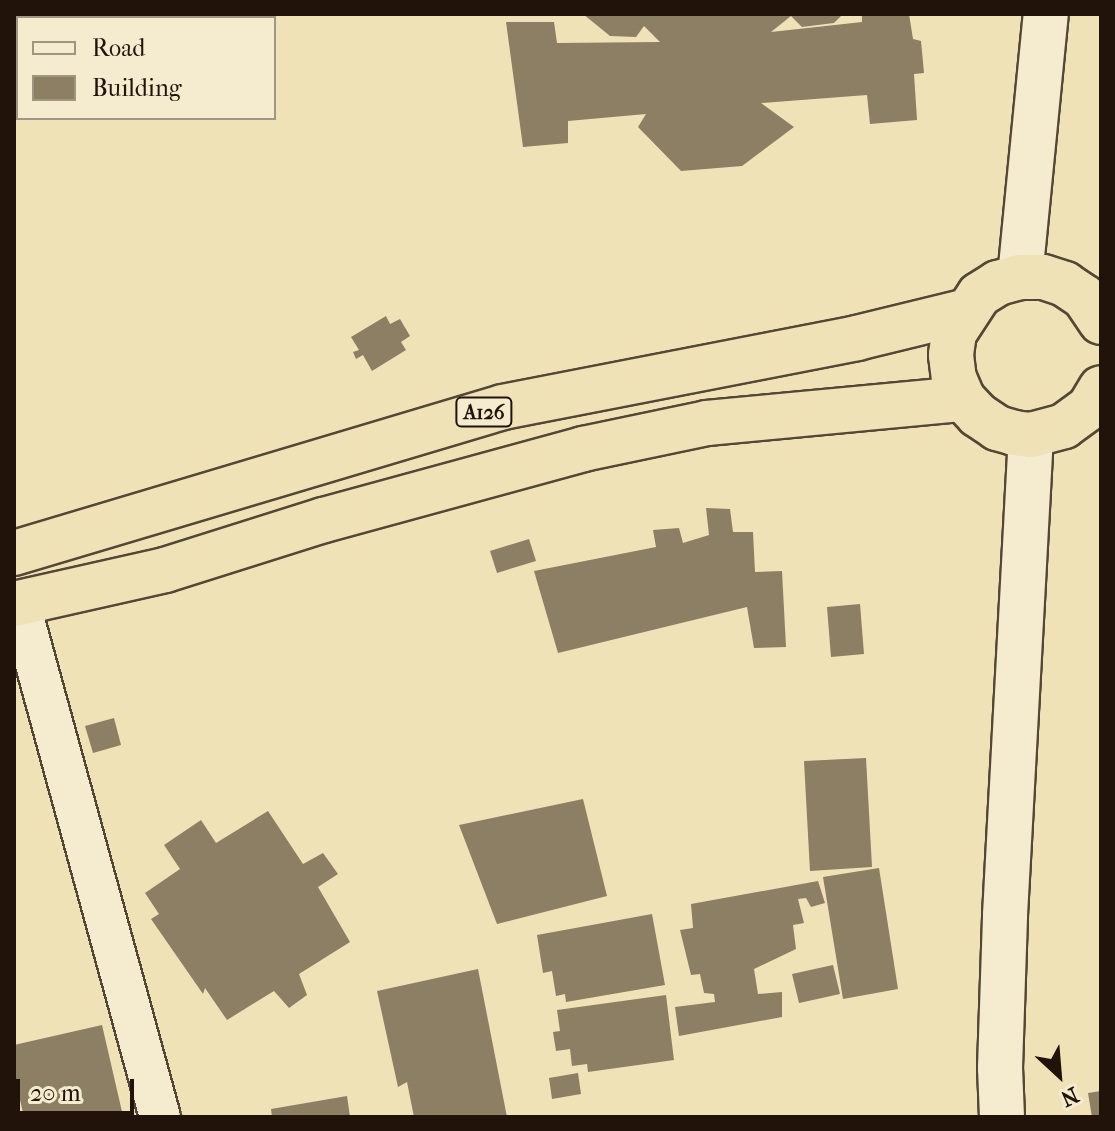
<!DOCTYPE html>
<html>
<head>
<meta charset="utf-8">
<style>
  body { margin:0 }
  #map { position:relative; width:1115px; height:1131px; overflow:hidden; background:#efe2b7; font-family:"IM FELL French Canon",serif }
  div>[style] { position:absolute }
  [style*='--x'] { left:calc(var(--x)*1px); top:calc(var(--y)*1px); width:calc(var(--w)*1px); rotate:calc(var(--a)*1deg) }
  .building>* { inset:0; background:#8c7f64 }
  .roads { filter:drop-shadow(2px 0 #544735) drop-shadow(-2px 0 #544735) drop-shadow(0 2px #544735) drop-shadow(0 -2px #544735) }
  .street>* { height:40px; margin:-20px; padding:0 20px; transform-origin:20px; border-radius:20px; background:#f5ecd0 }
  .secondary>* { height:44px; margin:-22px; padding:0 22px; transform-origin:22px; border-radius:22px; background:#f5ecd0 }
  .highway>* { height:44px; margin:-22px; padding:0 22px; transform-origin:22px; border-radius:22px; background:#efe2b7 }
  span { translate:-50% -50%; white-space:nowrap; text-align:center; line-height:1.15; -webkit-text-stroke:8px #f5ecd0; paint-order:stroke }
  .shield-label span { padding:2px 6px; background:#f5ecd0; border:2px solid; border-radius:6px; -webkit-text-stroke-width:0 }
  .shield-label { font-size:20px; color:#21130a; font-weight:700 }
  .frame { position:absolute; inset:0; border:16px solid #21130a; pointer-events:none }
  .legend { position:absolute; left:16px; top:16px; width:260px; height:104px; box-sizing:border-box; background:#f5ecd0; border:2px solid #a09581; margin:0; padding:10px 14px; list-style:none; font-size:24px; color:#21130a }
  .legend li { display:flex; align-items:center; gap:16px; height:40px }
  .legend b { width:40px; border:2px solid #a09581 }
  .north { position:absolute; left:1019px; top:1035px; width:80px; height:80px; -webkit-text-stroke:6px #f5ecd0; paint-order:stroke; rotate:154deg; font-size:22px; font-weight:700; line-height:32px; text-align:center; color:#21130a }
  .north::after { content:''; display:block; margin:auto; width:28px; height:36px; background:#21130a; clip-path:polygon(50% 0,100% 100%,50% 72%,0 100%) }
  .scale { position:absolute; left:16px; top:1079px; width:118px; height:36px; box-sizing:border-box; border:4px solid #21130a; border-top:0; padding-left:10px; font-size:24px; line-height:28px; white-space:nowrap; color:#21130a; -webkit-text-stroke:6px #f5ecd0; paint-order:stroke }
</style>
</head>
<body>
<div id="map">
  <div class="building">
    <i style="clip-path:polygon(583px 14px,843px 14px,834px 23px,802px 27px,791px 16px,771px 32px,862px 22px,862px 14px,909px 14px,913px 39px,921px 41px,924px 73px,914px 74px,917px 120px,870px 124px,867px 95px,761px 103px,794px 127px,742px 166px,681px 171px,638px 127px,646px 114px,568px 121px,568px 143px,523px 147px,506px 22px,554px 22px,557px 43px,660px 42px,644px 26px,636px 37px,610px 36px)"></i>
    <i style="clip-path:polygon(386px 316px,390px 324px,400px 319px,410px 336px,401px 342px,406px 350px,372px 371px,363px 355px,356px 359px,353px 352px,359px 350px,351px 337px)"></i>
    <i style="clip-path:polygon(706px 508px,730px 509px,733px 532px,753px 532px,755px 572px,782px 571px,786px 647px,754px 648px,747px 607px,558px 653px,534px 571px,656px 547px,653px 530px,679px 528px,683px 543px,709px 535px)"></i>
    <i style="clip-path:polygon(529px 539px,536px 561px,497px 573px,490px 551px)"></i>
    <i style="clip-path:polygon(860px 604px,864px 654px,831px 657px,827px 607px)"></i>
    <i style="clip-path:polygon(114px 718px,121px 745px,93px 753px,85px 726px)"></i>
    <i style="clip-path:polygon(866px 758px,872px 867px,810px 871px,804px 761px)"></i>
    <i style="clip-path:polygon(583px 799px,607px 896px,497px 924px,459px 825px)"></i>
    <i style="clip-path:polygon(268px 811px,303px 864px,323px 853px,338px 874px,318px 887px,350px 942px,299px 974px,307px 995px,289px 1008px,274px 991px,227px 1020px,205px 988px,203px 994px,151px 919px,159px 914px,145px 893px,180px 869px,164px 845px,201px 820px,216px 843px)"></i>
    <i style="clip-path:polygon(879px 868px,898px 989px,843px 999px,823px 877px)"></i>
    <i style="clip-path:polygon(818px 881px,825px 903px,811px 907px,806px 898px,798px 899px,804px 923px,793px 925px,796px 949px,754px 969px,758px 994px,782px 992px,782px 1017px,679px 1036px,675px 1007px,715px 1002px,714px 994px,704px 993px,700px 974px,691px 975px,680px 930px,693px 928px,691px 904px)"></i>
    <i style="clip-path:polygon(652px 914px,665px 985px,566px 1002px,565px 994px,556px 996px,552px 971px,543px 973px,537px 935px)"></i>
    <i style="clip-path:polygon(833px 965px,840px 994px,799px 1003px,792px 974px)"></i>
    <i style="clip-path:polygon(478px 969px,507px 1117px,414px 1117px,407px 1082px,398px 1087px,377px 991px)"></i>
    <i style="clip-path:polygon(666px 995px,674px 1060px,588px 1072px,587px 1064px,572px 1066px,570px 1049px,556px 1051px,553px 1032px,560px 1031px,557px 1010px)"></i>
    <i style="clip-path:polygon(102px 1025px,123px 1116px,24px 1117px,14px 1074px,14px 1045px)"></i>
    <i style="clip-path:polygon(578px 1073px,581px 1094px,552px 1099px,549px 1078px)"></i>
    <i style="clip-path:polygon(1101px 1091px,1101px 1117px,1092px 1117px,1088px 1093px)"></i>
    <i style="clip-path:polygon(347px 1096px,350px 1117px,272px 1117px,271px 1109px)"></i>
  </div>
  <div class="roads">
    <div class="street">
      <i style="--x:19;--y:602;--w:534;--a:74.69"></i>
    </div>
    <div class="secondary">
      <i style="--x:1020;--y:277;--w:264;--a:-84.4"></i>
      <i style="--x:1002;--y:1117;--w:49;--a:-92.3"></i>
      <i style="--x:1000;--y:1068;--w:153;--a:-88.1"></i>
      <i style="--x:1005;--y:915;--w:481;--a:-86.9"></i>
    </div>
    <div class="highway">
      <i style="--x:1101;--y:322;--w:30;--a:-124"></i>
      <i style="--x:1084;--y:297;--w:23;--a:-146"></i>
      <i style="--x:1065;--y:284;--w:23;--a:-162"></i>
      <i style="--x:1043;--y:277;--w:23;--a:180"></i>
      <i style="--x:1020;--y:277;--w:23;--a:165"></i>
      <i style="--x:998;--y:283;--w:22;--a:148"></i>
      <i style="--x:979;--y:295;--w:45;--a:123.3"></i>
      <i style="--x:954;--y:333;--w:22;--a:98"></i>
      <i style="--x:951;--y:355;--w:23;--a:83"></i>
      <i style="--x:954;--y:378;--w:23;--a:67"></i>
      <i style="--x:963;--y:399;--w:22;--a:47"></i>
      <i style="--x:978;--y:415;--w:23;--a:34"></i>
      <i style="--x:997;--y:428;--w:18;--a:16"></i>
      <i style="--x:1014;--y:433;--w:17;--a:7"></i>
      <i style="--x:1031;--y:435;--w:34;--a:-15"></i>
      <i style="--x:1064;--y:426;--w:31;--a:-36"></i>
      <i style="--x:1089;--y:408;--w:23;--a:-59"></i>
      <i style="--x:14;--y:553;--w:510;--a:-16.62"></i>
      <i style="--x:503;--y:407;--w:361;--a:-11"></i>
      <i style="--x:857;--y:338;--w:110;--a:-13.7"></i>
      <i style="--x:14;--y:604;--w:155;--a:-12.7"></i>
      <i style="--x:165;--y:570;--w:167;--a:-17.5"></i>
      <i style="--x:324;--y:520;--w:269;--a:-15.3"></i>
      <i style="--x:583;--y:449;--w:127;--a:-11.8"></i>
      <i style="--x:707;--y:423;--w:257;--a:-5.4"></i>
    </div>
  </div>
  <div class="shield-label">
    <span style="left:484px;top:412px">A126</span>
  </div>
  <div class="frame"></div>
  <ul class="legend">
  <li><b style="height:10px;background:#f5ecd0"></b>Road</li>
  <li><b style="height:22px;background:#8c7f64"></b>Building</li>
  </ul>
  <div class="north">N</div>
  <div class="scale">20 m</div>
</div>
</body>
</html>
